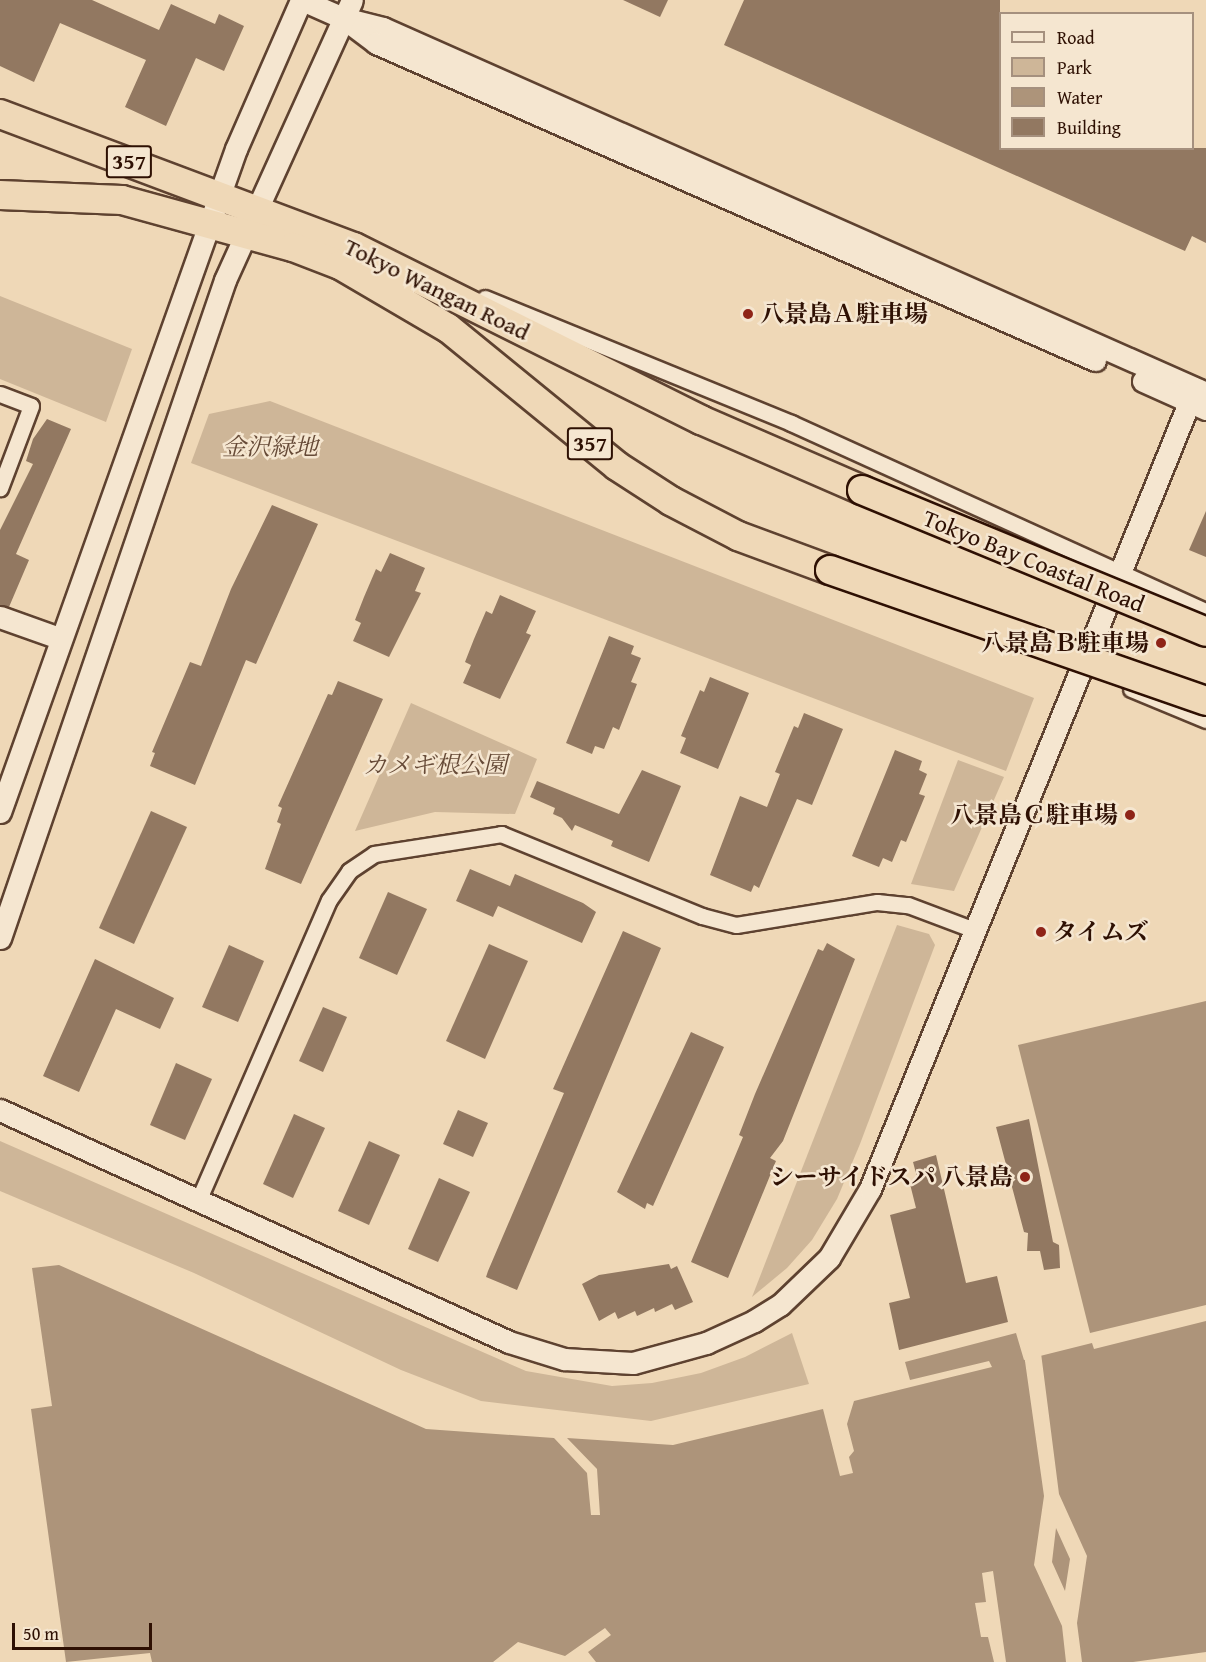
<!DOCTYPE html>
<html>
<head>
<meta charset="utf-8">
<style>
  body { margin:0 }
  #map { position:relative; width:1206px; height:1662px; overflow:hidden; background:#efd8b7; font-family:"Gentium Book Plus","Noto Serif JP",serif }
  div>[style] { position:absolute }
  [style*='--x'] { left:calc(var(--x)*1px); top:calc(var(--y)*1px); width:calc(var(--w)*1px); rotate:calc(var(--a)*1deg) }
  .green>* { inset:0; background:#ceb698 }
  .water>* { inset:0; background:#ad947a }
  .pier>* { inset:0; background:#efd8b7 }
  .building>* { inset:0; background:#927861 }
  .roads { filter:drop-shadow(2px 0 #5e4230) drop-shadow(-2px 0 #5e4230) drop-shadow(0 2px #5e4230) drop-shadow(0 -2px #5e4230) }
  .street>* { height:15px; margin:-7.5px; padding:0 7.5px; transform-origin:7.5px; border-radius:7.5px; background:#f5e6d0 }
  .secondary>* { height:21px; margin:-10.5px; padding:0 10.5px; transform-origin:10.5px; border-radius:10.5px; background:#f5e6d0 }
  .highway>* { height:28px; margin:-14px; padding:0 14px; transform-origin:14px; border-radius:14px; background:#efd8b7 }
  .bridges { filter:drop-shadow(2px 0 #2e1003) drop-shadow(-2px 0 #2e1003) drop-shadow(0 2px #2e1003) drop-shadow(0 -2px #2e1003) }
  .highway-bridge>* { height:28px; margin:-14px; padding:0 14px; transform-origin:14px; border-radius:14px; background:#efd8b7 }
  .dots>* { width:16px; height:16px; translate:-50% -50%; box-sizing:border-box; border:3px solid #f5e6d0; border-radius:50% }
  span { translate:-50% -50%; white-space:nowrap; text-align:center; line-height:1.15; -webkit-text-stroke:5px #f5e6d0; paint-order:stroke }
  .shield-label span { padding:2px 4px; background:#f5e6d0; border:2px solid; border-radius:4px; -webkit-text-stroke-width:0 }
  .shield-label { font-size:22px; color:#2e1003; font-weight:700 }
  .street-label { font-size:24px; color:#2e1003 }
  .poi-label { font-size:24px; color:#2e1003; font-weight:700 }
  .left { translate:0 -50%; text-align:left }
  .right { translate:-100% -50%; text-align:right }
  .park-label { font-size:24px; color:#664a37; font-style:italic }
  .legend { position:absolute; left:999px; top:12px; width:195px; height:138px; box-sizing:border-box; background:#f5e6d0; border:2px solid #a5907e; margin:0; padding:8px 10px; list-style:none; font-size:18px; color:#2e1003 }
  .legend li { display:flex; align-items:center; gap:12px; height:30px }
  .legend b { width:30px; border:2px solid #a5907e }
  .scale { position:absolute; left:12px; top:1623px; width:140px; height:27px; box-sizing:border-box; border:3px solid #2e1003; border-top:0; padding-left:8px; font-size:18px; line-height:21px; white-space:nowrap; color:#2e1003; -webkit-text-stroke:4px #f5e6d0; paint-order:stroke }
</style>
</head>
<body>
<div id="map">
  <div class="green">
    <i style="clip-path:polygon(0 296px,132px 349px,106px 422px,0 379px)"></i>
    <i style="clip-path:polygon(270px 401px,1034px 698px,1006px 771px,191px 463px,209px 414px)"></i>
    <i style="clip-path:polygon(411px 703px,537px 759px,515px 814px,435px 812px,355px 831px)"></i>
    <i style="clip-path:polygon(958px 760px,1004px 777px,954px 891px,911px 884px)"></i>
    <i style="clip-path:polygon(897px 925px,929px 934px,935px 945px,860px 1144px,837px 1199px,812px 1240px,787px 1268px,752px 1297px)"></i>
    <i style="clip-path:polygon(0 1141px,526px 1371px,612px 1386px,652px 1383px,701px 1373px,745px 1357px,792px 1333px,809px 1384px,651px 1421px,481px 1401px,401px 1370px,194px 1273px,0 1191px)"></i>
  </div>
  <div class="water">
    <i style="clip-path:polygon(1206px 1001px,1206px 1305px,1090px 1333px,1018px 1045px)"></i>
    <i style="clip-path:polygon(59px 1265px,426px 1429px,554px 1438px,587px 1473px,591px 1515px,600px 1515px,597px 1469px,567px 1438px,673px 1445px,823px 1409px,840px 1476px,853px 1473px,849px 1457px,854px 1451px,847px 1424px,854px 1401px,992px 1367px,989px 1361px,910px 1380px,905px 1362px,1016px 1333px,1024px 1360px,1092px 1343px,1094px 1349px,1206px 1321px,1206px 1652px,1133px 1662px,1006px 1662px,993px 1571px,982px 1573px,986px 1602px,975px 1603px,981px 1637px,988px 1637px,994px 1662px,596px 1662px,588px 1652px,611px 1635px,605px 1628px,565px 1656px,518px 1642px,493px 1662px,152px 1662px,150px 1653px,66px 1662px,31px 1409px,52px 1406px,32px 1268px)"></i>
  </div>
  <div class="pier">
    <i style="clip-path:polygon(evenodd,1023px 1347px,1025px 1357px,1041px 1353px,1059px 1494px,1087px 1556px,1077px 1623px,1082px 1662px,1066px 1662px,1062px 1626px,1034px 1565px,1044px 1496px,1023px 1347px,1056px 1528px,1070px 1559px,1065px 1591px,1052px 1562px,1056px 1528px)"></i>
  </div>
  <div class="building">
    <i style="clip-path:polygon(0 0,92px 0,159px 30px,171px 4px,215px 24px,219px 14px,244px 26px,224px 71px,196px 58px,166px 126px,125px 107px,146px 60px,60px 23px,34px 82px,0 66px)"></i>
    <i style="clip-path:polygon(623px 0,668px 0,660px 17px)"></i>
    <i style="clip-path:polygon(744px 0,1000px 0,1000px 148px,1206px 148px,1206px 243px,1192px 236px,1185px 251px,724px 45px)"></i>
    <i style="clip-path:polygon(47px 419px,71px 429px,16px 554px,29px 560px,9px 607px,0 605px,0 530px,33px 464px,26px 461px,33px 439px)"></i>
    <i style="clip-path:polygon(272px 505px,318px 524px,256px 664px,246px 660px,195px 785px,150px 766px,155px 753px,152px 752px,190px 662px,201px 666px,231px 589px)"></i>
    <i style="clip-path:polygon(1206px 511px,1206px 557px,1189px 550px)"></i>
    <i style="clip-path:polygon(390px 553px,425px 568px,415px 591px,421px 593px,389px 657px,353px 641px,361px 623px,355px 620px,364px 597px,376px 569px,381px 572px)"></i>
    <i style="clip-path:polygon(500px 595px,536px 611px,526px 633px,531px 635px,500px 699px,463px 683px,471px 665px,465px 662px,474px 639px,486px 611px,492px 614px)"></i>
    <i style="clip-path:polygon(609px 636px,634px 646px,631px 654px,641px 658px,631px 682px,637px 684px,619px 730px,613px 727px,604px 749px,595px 746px,592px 754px,566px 743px)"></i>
    <i style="clip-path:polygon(710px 677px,749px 693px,718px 769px,680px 753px,686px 738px,681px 736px,700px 690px,704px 692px)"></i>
    <i style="clip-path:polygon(338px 681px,383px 699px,301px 884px,265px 869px,281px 824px,277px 822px,282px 808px,278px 806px,328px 694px,332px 695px)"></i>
    <i style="clip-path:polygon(804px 713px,843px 729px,812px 805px,797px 799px,759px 888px,754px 885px,751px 892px,710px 875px,740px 796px,767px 807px,780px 774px,775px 772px,794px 726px,798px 728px)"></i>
    <i style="clip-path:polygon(895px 750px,922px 761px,919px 770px,927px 774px,919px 794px,925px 796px,906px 842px,901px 840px,892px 862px,883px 858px,879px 867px,852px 856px)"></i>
    <i style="clip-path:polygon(642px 770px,681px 786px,649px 862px,611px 846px,613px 841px,575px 825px,572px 831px,562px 818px,553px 814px,555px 808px,530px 797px,537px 781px,619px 814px)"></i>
    <i style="clip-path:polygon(151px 811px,187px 827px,134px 944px,99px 928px)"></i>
    <i style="clip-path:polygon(470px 869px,510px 886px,515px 874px,583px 903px,596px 912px,582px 943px,498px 906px,493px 917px,456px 901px)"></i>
    <i style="clip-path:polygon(388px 892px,427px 909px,397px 975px,359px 958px)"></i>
    <i style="clip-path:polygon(623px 931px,661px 948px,517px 1290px,486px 1277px,488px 1271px,564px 1093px,553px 1089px)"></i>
    <i style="clip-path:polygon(827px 943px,855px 959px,783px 1141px,770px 1158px,776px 1161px,728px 1278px,691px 1262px,743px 1137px,739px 1135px,755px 1094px,818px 949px,823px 951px)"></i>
    <i style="clip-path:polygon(489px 944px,528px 961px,485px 1059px,446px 1041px)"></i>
    <i style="clip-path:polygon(229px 945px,264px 961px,238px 1022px,202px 1007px)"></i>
    <i style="clip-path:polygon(95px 959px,174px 998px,160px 1029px,116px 1009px,79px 1092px,43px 1076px)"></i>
    <i style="clip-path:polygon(323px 1007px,347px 1017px,323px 1072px,299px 1061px)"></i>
    <i style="clip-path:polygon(691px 1032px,724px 1047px,653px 1206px,647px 1203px,645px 1209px,617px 1192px)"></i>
    <i style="clip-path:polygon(176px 1063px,212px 1079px,185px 1140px,150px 1125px)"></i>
    <i style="clip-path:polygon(458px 1110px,488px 1123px,473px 1157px,443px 1144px)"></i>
    <i style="clip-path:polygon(294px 1114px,325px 1128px,293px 1198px,263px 1184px)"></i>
    <i style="clip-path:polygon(1029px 1119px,1053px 1242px,1059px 1245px,1060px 1268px,1044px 1270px,1040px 1251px,1027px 1251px,1028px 1233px,1024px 1232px,996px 1127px)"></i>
    <i style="clip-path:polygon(369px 1141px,400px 1155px,369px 1225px,338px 1211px)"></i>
    <i style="clip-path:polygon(936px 1155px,966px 1283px,997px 1276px,1008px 1322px,899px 1350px,889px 1303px,910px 1298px,890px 1215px,916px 1208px,910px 1184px,918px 1181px,913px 1162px)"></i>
    <i style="clip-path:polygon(439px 1178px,470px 1192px,438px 1262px,408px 1249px)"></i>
    <i style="clip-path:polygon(669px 1264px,671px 1269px,677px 1266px,693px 1302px,675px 1310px,672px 1304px,655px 1312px,654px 1308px,637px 1316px,635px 1311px,618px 1319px,615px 1312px,599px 1321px,582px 1284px,599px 1275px)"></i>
  </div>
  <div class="roads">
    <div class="street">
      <i style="--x:485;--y:298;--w:331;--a:22.2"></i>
      <i style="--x:791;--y:423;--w:456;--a:24.4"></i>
      <i style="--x:0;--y:394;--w:33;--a:21"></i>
      <i style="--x:31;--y:406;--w:88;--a:110.7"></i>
      <i style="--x:1131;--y:689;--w:81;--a:22.5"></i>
      <i style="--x:198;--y:1201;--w:328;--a:-66.5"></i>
      <i style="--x:329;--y:900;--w:35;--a:-55"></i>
      <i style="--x:349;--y:871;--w:30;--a:-34"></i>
      <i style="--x:374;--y:854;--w:129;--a:-8.9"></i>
      <i style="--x:501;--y:834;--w:217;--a:22.2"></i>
      <i style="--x:702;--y:916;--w:35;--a:15"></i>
      <i style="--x:736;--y:925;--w:143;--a:-9.3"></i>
      <i style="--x:877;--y:902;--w:31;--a:6"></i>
      <i style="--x:908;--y:905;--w:71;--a:20.7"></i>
    </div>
    <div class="secondary">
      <i style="--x:302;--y:0;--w:45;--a:23.7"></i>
      <i style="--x:343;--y:18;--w:41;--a:14"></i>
      <i style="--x:383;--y:28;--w:900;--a:23.92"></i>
      <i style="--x:351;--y:24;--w:31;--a:37"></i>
      <i style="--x:376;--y:43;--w:786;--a:23.79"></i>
      <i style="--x:1143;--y:381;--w:69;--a:24"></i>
      <i style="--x:0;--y:617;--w:63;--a:19.6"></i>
      <i style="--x:0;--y:812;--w:704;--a:-70.41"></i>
      <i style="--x:236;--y:149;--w:163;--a:-66.4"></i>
      <i style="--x:0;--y:938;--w:695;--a:-71.12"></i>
      <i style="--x:225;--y:280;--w:307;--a:-65.6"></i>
      <i style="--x:0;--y:1110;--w:559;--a:24.5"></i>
      <i style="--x:509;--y:1342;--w:58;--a:17.2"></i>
      <i style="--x:564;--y:1359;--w:69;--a:3.3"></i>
      <i style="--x:633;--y:1363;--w:76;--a:-15.3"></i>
      <i style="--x:706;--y:1343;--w:53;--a:-24.6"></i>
      <i style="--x:754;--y:1321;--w:31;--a:-32"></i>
      <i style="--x:780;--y:1305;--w:68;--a:-43.8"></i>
      <i style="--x:829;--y:1258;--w:80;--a:-59.3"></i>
      <i style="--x:870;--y:1189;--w:864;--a:-67.92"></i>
    </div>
    <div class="highway">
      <i style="--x:0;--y:114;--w:378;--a:20.6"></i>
      <i style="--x:354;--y:247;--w:388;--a:26.5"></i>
      <i style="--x:701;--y:420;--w:176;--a:23.5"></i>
      <i style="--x:0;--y:195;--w:122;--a:2.3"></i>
      <i style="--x:122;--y:200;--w:177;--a:15.4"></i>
      <i style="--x:293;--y:247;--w:50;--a:21"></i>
      <i style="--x:340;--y:265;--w:125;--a:30.3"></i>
      <i style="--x:448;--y:328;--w:218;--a:39.2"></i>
      <i style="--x:617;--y:466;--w:64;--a:32.9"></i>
      <i style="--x:671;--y:501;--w:76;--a:27.6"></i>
      <i style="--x:738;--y:536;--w:98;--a:20.3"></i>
    </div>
  </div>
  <div class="bridges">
    <div class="highway-bridge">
      <i style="--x:862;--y:490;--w:372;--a:22.4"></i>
      <i style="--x:830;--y:570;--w:398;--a:19.2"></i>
    </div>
  </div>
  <div class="dots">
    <i style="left:748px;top:314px;background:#8f2418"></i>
    <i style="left:1161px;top:643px;background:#8f2418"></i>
    <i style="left:1130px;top:815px;background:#8f2418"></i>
    <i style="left:1041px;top:932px;background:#8f2418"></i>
    <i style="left:1025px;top:1177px;background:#8f2418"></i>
  </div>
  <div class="shield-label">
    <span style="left:129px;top:162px">357</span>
    <span style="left:590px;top:444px">357</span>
  </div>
  <div class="street-label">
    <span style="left:437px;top:289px;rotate:26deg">Tokyo Wangan Road</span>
    <span style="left:1034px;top:561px;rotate:22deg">Tokyo Bay Coastal Road</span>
  </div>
  <div class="poi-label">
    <span class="left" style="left:760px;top:314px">八景島Ａ駐車場</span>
    <span class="right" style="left:1149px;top:643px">八景島Ｂ駐車場</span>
    <span class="right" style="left:1118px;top:815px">八景島Ｃ駐車場</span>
    <span class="left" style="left:1053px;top:932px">タイムズ</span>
    <span class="right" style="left:1013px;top:1177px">シーサイドスパ 八景島</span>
  </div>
  <div class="park-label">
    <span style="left:270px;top:447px">金沢緑地</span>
    <span style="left:435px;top:765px">カメギ根公園</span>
  </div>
  <ul class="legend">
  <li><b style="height:8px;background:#f5e6d0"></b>Road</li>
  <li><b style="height:16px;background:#ceb698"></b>Park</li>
  <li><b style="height:16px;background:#ad947a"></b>Water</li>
  <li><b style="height:16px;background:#927861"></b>Building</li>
  </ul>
  <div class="scale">50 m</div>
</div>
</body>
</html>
